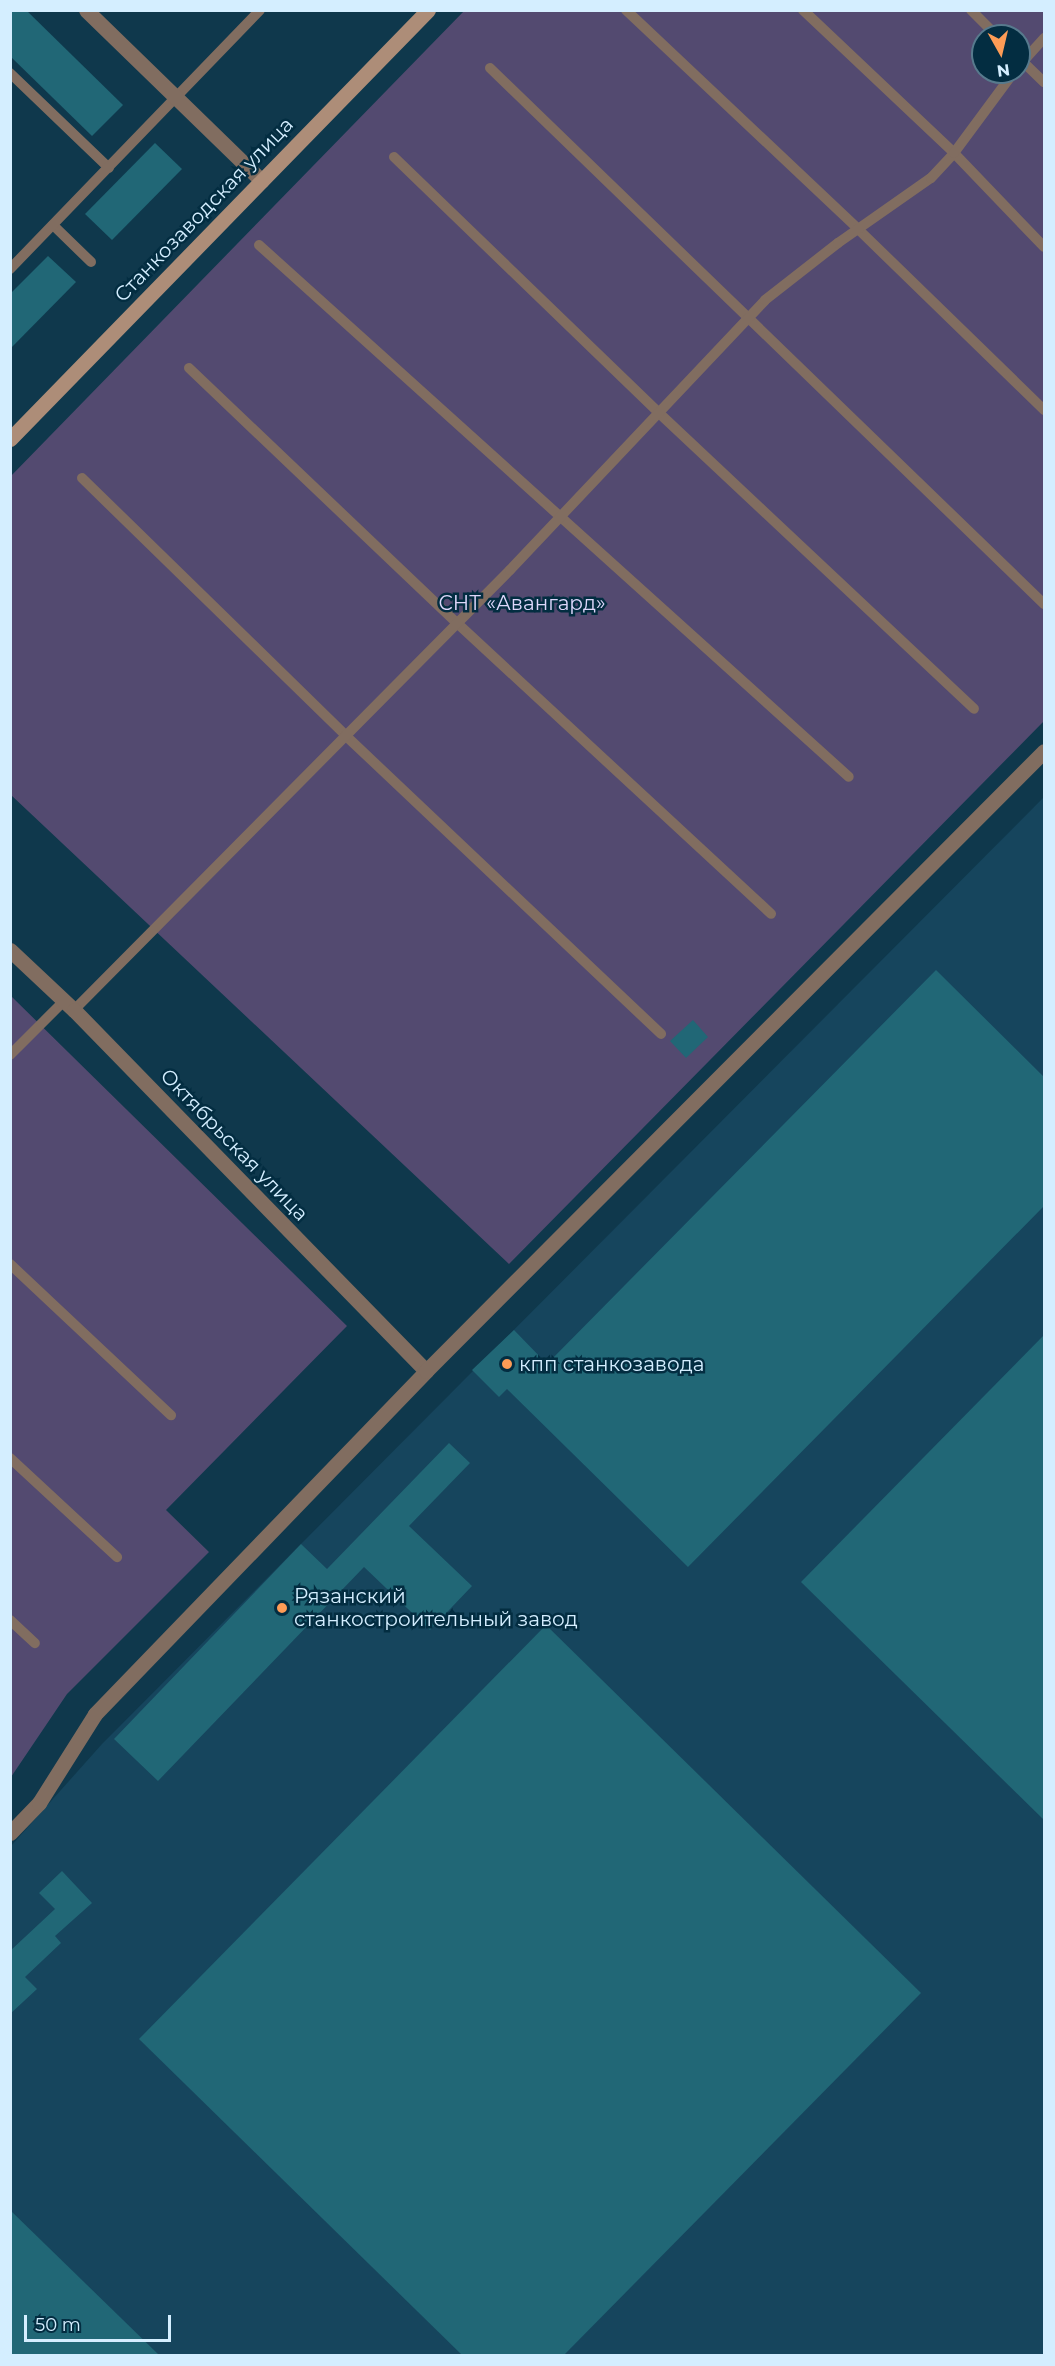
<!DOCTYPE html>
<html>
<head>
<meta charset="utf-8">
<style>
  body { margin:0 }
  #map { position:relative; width:1055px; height:2366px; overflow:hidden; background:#0f384c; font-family:Montserrat,sans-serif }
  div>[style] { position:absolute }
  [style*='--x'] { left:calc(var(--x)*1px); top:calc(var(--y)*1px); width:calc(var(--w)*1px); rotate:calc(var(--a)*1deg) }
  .built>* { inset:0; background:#16455d }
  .green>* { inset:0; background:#534a70 }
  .building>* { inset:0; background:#216776 }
  .lane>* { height:10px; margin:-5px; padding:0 5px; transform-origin:5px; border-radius:5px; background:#816d60 }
  .street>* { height:15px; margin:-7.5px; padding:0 7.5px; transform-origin:7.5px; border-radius:7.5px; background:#816d60 }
  .secondary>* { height:15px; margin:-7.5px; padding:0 7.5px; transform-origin:7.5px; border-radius:7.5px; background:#ad8d78 }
  .dots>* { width:16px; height:16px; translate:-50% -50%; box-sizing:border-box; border:3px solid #032d41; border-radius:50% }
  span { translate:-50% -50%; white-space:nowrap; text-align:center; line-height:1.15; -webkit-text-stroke:5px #032d41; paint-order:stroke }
  .street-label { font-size:20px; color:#d4eeff }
  .park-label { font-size:20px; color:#ded7fb }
  .poi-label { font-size:20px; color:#d4eeff }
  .left { translate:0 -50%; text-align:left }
  .frame { position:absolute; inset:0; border:12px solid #d4eeff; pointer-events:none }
  .north { position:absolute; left:971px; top:24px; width:60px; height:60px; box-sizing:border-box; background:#032d41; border:2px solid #577a8d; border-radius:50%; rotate:172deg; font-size:16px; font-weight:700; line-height:24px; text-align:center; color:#d4eeff }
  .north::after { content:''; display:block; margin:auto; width:21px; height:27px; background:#fd9c56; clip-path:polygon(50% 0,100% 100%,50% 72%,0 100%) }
  .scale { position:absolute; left:24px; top:2315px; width:147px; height:27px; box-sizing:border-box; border:3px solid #d4eeff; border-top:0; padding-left:8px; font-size:18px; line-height:21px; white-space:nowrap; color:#d4eeff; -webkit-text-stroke:4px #032d41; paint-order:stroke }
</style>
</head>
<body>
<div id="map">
  <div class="built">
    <i style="clip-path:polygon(1044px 797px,1044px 2355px,11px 2356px,11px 1846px,102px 1744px)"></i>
  </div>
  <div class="green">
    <i style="clip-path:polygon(evenodd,464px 11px,1044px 11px,1044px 721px,509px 1264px,11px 795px,10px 477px,464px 11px,983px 36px,1019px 36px,1019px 72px,983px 72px,983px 36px)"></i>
    <i style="clip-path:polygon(11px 996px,347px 1326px,166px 1510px,209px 1552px,67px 1694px,11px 1777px)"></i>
  </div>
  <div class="building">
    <i style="clip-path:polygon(10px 10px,26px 10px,123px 105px,92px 136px,10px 56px)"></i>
    <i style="clip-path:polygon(155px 143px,182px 169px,112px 240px,85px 214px)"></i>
    <i style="clip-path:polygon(48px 256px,76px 282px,10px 349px,10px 294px)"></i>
    <i style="clip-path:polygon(936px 970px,1044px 1077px,1044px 1206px,688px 1567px,507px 1389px,499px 1397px,472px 1370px,514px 1330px,547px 1364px)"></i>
    <i style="clip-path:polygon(693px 1020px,708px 1037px,686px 1058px,670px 1041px)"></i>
    <i style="clip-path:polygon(1044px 1335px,1044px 1820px,801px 1582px)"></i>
    <i style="clip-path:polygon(449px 1443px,470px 1463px,409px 1526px,472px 1586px,430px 1630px,364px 1567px,158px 1781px,114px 1739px,301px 1544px,327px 1569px)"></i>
    <i style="clip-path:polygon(546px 1625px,921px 1993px,564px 2355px,462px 2355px,139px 2039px)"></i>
    <i style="clip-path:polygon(62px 1871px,92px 1903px,55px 1936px,61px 1943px,25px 1977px,37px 1989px,10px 2014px,10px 1951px,55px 1909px,39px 1893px)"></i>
    <i style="clip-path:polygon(10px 2210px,159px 2355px,10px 2355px)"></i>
  </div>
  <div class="lane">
    <i style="--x:626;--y:10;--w:319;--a:43.3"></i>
    <i style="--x:858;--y:229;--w:260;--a:44.2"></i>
    <i style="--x:803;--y:10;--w:208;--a:43.4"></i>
    <i style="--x:954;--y:153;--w:130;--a:46.2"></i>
    <i style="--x:971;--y:10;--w:37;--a:45"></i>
    <i style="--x:1019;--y:58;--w:35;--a:44"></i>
    <i style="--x:1019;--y:66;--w:38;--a:-48"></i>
    <i style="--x:490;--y:68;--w:771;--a:44.05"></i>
    <i style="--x:10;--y:73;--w:137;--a:43.8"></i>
    <i style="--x:394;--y:157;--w:368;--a:44"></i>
    <i style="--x:659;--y:413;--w:432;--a:43.2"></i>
    <i style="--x:53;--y:225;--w:53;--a:44.2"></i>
    <i style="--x:259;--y:245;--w:794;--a:42.04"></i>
    <i style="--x:10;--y:269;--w:360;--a:-46"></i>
    <i style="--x:189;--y:368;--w:370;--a:43.6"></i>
    <i style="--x:457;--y:623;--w:428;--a:42.8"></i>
    <i style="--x:82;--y:478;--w:368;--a:44.3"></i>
    <i style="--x:345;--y:735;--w:435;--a:43.4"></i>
    <i style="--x:74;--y:1010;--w:619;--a:-45.26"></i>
    <i style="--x:510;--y:570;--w:371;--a:-46.6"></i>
    <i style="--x:765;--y:300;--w:93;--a:-38"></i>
    <i style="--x:838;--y:243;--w:113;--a:-35"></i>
    <i style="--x:931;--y:178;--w:34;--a:-47"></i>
    <i style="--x:954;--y:153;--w:101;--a:-53.5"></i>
    <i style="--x:10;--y:1055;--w:76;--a:-45"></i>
    <i style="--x:10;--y:1264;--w:221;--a:43.2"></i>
    <i style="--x:10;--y:1458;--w:146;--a:42.8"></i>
    <i style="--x:10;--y:1620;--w:34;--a:43"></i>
  </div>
  <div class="street">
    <i style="--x:86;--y:10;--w:245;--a:44.2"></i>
    <i style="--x:10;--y:950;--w:88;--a:43.2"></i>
    <i style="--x:74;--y:1010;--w:504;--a:45.72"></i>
    <i style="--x:10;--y:1833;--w:42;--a:-46"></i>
    <i style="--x:39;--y:1803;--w:105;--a:-57.8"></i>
    <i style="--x:95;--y:1714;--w:477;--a:-46"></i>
    <i style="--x:426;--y:1371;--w:875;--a:-45.09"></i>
  </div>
  <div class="secondary">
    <i style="--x:10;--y:439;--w:599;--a:-45.74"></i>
  </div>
  <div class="dots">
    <i style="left:507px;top:1364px;background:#fd9c56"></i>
    <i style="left:282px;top:1608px;background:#fd9c56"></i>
  </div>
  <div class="street-label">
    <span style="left:204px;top:210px;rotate:-46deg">Станкозаводская улица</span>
    <span style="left:234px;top:1145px;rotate:46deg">Октябрьская улица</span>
  </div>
  <div class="park-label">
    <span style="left:522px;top:603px">СНТ «Авангард»</span>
  </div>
  <div class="poi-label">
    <span class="left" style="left:519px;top:1364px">кпп станкозавода</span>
    <span class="left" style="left:294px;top:1608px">Рязанский<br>станкостроительный завод</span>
  </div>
  <div class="frame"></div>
  <div class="north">N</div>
  <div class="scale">50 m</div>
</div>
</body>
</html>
